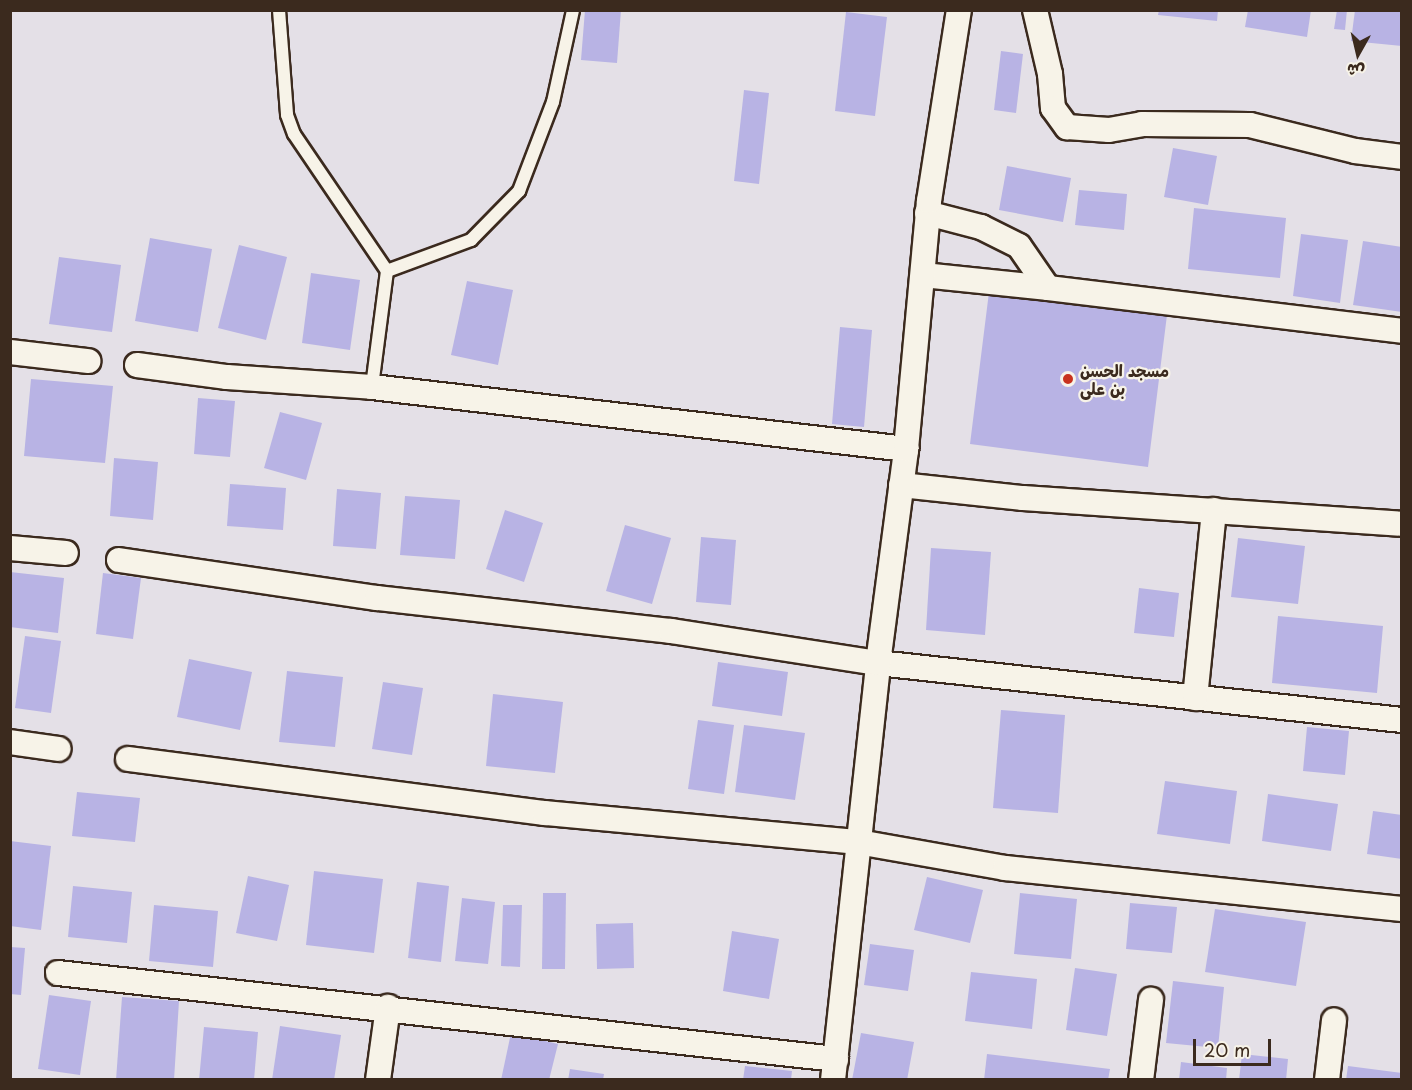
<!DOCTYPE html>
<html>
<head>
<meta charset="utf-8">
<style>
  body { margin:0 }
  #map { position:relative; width:1412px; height:1090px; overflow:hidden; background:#e4e0e7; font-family:"Playpen Sans","Playpen Sans Arabic",sans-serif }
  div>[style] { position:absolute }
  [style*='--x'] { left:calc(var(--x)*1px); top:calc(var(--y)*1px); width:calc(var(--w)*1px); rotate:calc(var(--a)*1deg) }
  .building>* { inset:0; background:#b8b3e4 }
  .roads { filter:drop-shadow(2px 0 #3b2a1e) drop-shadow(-2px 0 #3b2a1e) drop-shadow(0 2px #3b2a1e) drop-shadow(0 -2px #3b2a1e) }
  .service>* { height:12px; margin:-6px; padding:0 6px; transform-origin:6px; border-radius:6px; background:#f7f3e8 }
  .minor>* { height:24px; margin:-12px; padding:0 12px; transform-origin:12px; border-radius:12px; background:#f7f3e8 }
  .dots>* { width:16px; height:16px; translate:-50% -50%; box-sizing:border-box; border:3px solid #f7f3e8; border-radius:50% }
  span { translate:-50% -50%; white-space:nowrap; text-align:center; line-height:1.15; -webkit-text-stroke:4.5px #f7f3e8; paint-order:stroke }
  .poi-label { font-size:16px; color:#3b2a1e; font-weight:700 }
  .left { translate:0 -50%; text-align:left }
  .frame { position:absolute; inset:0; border:12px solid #3b2a1e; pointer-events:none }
  .north { position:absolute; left:1328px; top:24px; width:60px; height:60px; -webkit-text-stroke:4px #f7f3e8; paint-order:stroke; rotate:188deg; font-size:16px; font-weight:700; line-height:24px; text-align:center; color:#3b2a1e }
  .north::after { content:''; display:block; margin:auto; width:21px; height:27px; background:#3b2a1e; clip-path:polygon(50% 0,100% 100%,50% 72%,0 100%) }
  .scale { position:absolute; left:1193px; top:1039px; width:78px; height:27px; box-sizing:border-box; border:3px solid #3b2a1e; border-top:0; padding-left:8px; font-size:18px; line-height:21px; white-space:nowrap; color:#3b2a1e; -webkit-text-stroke:4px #f7f3e8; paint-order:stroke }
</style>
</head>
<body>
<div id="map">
  <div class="building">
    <i style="clip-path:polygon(585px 10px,621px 10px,617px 63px,581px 60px)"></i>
    <i style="clip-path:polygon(1159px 10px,1218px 10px,1217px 21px,1158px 15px)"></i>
    <i style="clip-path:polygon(1248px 10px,1311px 10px,1307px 37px,1245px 27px)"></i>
    <i style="clip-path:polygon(1337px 10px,1347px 10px,1345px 30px,1334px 29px)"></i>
    <i style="clip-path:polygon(1355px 10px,1402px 10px,1402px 46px,1351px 41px)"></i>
    <i style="clip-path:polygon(846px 12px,887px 17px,875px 116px,835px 111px)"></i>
    <i style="clip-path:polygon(1001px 51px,1023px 54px,1016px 113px,994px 110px)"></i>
    <i style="clip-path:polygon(744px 90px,769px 93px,759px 184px,734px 181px)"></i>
    <i style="clip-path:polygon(1173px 148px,1217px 156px,1208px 205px,1164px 197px)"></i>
    <i style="clip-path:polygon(1007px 166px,1071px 178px,1063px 222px,999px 210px)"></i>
    <i style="clip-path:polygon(1079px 190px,1127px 194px,1124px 230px,1075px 225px)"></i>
    <i style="clip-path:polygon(1194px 208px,1286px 218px,1280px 278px,1188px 269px)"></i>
    <i style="clip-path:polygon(1301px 234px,1348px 240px,1340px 303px,1293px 296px)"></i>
    <i style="clip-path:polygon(150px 238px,212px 249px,198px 332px,135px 321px)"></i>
    <i style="clip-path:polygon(1363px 241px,1402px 247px,1402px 312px,1353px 305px)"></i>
    <i style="clip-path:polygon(239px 245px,287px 257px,266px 340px,218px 328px)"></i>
    <i style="clip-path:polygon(59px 257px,121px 265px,112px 332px,49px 324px)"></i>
    <i style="clip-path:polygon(311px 273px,360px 280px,350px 350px,302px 343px)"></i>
    <i style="clip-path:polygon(467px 281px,513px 290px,498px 365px,451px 355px)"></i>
    <i style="clip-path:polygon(989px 292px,1167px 315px,1148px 467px,970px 444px)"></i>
    <i style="clip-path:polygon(840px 327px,872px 330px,864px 427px,832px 424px)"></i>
    <i style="clip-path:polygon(31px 379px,113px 386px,105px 463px,24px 456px)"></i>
    <i style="clip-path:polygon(198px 398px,235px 401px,230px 457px,194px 454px)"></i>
    <i style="clip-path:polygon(280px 412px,322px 423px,306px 480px,264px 468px)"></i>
    <i style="clip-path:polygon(114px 458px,158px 462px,153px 520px,110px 516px)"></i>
    <i style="clip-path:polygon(230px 484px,286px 488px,283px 530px,227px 526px)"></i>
    <i style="clip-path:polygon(337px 489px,381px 493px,376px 549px,333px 546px)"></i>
    <i style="clip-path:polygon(405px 496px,460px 500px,455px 559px,400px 555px)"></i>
    <i style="clip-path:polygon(505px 510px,543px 523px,524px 582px,486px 569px)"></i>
    <i style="clip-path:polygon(625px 525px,671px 538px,652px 604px,606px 591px)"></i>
    <i style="clip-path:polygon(701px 537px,736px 540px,731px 605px,696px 602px)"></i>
    <i style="clip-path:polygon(1238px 538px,1305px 546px,1298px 604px,1231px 597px)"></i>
    <i style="clip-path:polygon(931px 548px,991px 552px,985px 635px,926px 630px)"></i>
    <i style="clip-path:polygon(10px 572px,64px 578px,58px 633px,10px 627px)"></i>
    <i style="clip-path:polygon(103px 573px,141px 578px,133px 639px,96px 634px)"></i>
    <i style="clip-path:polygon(1139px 588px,1179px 593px,1174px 637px,1134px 633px)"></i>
    <i style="clip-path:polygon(1278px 616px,1383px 626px,1377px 693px,1272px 683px)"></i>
    <i style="clip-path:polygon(25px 636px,61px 641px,51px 713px,15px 708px)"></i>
    <i style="clip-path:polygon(189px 659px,252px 672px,240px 730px,177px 717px)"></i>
    <i style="clip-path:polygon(718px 662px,788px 672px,782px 716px,712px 706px)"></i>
    <i style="clip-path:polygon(287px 671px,343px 677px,335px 747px,279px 742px)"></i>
    <i style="clip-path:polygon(383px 682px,423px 688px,412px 755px,372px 749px)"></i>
    <i style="clip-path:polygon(493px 694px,563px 702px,555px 773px,486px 766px)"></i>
    <i style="clip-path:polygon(1001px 710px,1065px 715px,1058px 813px,993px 808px)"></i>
    <i style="clip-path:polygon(698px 720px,734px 725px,724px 794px,688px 789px)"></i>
    <i style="clip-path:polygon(744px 725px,805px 733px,795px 800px,735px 792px)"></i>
    <i style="clip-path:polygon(1307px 727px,1349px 731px,1345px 775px,1303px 771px)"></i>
    <i style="clip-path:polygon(1165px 781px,1237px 791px,1230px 844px,1157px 834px)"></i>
    <i style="clip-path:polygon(77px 792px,140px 798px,135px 842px,72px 836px)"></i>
    <i style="clip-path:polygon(1268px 794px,1338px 804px,1331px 851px,1262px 841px)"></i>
    <i style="clip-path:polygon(1373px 811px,1402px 815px,1402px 859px,1367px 854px)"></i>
    <i style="clip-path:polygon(10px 841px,51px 846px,41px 930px,10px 926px)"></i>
    <i style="clip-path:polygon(314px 871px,383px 879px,374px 953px,306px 945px)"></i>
    <i style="clip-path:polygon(248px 876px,289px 885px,277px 941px,236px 933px)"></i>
    <i style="clip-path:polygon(927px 877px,983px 890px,970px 943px,914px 930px)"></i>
    <i style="clip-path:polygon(417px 882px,449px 886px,441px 962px,408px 958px)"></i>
    <i style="clip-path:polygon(73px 886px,132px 892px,127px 943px,68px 937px)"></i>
    <i style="clip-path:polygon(543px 893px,566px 893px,565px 969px,542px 969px)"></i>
    <i style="clip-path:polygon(1020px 893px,1077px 899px,1071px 959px,1014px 954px)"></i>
    <i style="clip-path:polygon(462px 898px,495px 902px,488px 964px,455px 961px)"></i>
    <i style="clip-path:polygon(1130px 903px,1177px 907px,1172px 953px,1126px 949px)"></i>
    <i style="clip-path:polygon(154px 905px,218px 911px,213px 967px,149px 961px)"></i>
    <i style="clip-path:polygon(503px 905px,522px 905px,520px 967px,501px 966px)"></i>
    <i style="clip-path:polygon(1215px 909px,1306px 922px,1296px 986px,1205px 972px)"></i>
    <i style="clip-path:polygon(633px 923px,634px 968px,597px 969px,596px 924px)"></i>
    <i style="clip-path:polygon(732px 931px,779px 939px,769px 999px,723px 991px)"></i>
    <i style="clip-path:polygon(870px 944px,914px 950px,908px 991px,864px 985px)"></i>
    <i style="clip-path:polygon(10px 947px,25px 948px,21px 995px,10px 994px)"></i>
    <i style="clip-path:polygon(1075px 968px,1117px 974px,1107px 1036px,1066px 1030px)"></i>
    <i style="clip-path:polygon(971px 972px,1037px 979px,1032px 1029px,965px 1021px)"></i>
    <i style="clip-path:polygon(1173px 981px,1224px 987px,1218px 1048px,1166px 1043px)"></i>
    <i style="clip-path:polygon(49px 995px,91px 1001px,80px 1075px,38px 1069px)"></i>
    <i style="clip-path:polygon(122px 997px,179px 1001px,174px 1080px,116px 1080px)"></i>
    <i style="clip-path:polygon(280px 1026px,341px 1035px,334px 1080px,272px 1080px)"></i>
    <i style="clip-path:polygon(204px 1027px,258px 1032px,254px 1080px,199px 1080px)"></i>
    <i style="clip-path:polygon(511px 1033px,558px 1044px,549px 1080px,501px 1080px)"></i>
    <i style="clip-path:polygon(861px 1033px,914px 1042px,907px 1080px,852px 1080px)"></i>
    <i style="clip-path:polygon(987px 1054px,1110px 1069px,1108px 1080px,984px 1080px)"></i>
    <i style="clip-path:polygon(1242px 1054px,1288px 1059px,1286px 1080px,1239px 1080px)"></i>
    <i style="clip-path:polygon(1181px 1062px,1227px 1068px,1226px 1080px,1179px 1080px)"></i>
    <i style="clip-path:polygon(745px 1066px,792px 1071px,791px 1080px,743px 1080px)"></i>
    <i style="clip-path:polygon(1348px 1066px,1402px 1073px,1402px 1080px,1346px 1080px)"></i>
    <i style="clip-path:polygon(570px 1069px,604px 1074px,603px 1080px,568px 1080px)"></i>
  </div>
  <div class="roads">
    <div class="service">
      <i style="--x:279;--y:10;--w:105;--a:85.6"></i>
      <i style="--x:287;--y:115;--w:20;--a:70"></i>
      <i style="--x:294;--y:134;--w:166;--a:55.8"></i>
      <i style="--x:387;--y:271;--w:117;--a:97.4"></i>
      <i style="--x:387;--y:271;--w:90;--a:-20.3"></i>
      <i style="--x:471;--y:240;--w:69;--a:-45.6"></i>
      <i style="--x:519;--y:191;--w:95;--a:-69.1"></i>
      <i style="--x:553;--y:102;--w:94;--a:-77.7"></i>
    </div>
    <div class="minor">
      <i style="--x:1035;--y:10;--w:66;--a:76.8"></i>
      <i style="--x:1050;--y:74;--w:34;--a:85"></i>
      <i style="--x:1053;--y:108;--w:24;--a:54"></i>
      <i style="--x:1067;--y:127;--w:42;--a:4.1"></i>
      <i style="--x:1109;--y:130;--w:34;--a:-10"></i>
      <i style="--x:1142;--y:124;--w:108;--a:0.5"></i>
      <i style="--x:1250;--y:125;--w:108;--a:13.9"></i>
      <i style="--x:1355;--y:151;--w:47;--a:7.3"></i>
      <i style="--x:927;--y:213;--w:56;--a:14.5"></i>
      <i style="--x:981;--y:227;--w:42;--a:26.6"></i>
      <i style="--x:1019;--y:246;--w:51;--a:55.4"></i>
      <i style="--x:1048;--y:288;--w:357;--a:6.9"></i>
      <i style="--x:923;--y:275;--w:126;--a:5.9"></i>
      <i style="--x:10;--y:352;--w:79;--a:6.6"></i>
      <i style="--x:137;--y:365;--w:91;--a:7.6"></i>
      <i style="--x:227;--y:377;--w:145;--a:3.9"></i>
      <i style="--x:372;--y:387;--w:538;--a:6.62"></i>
      <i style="--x:901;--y:485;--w:123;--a:6.1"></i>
      <i style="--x:1023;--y:498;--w:380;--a:3.9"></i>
      <i style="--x:10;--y:548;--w:56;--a:5.1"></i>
      <i style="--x:119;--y:560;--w:261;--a:8.4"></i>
      <i style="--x:377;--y:598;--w:296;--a:6.4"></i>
      <i style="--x:671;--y:631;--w:209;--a:8.8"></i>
      <i style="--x:878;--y:663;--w:527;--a:6.21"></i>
      <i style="--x:1195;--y:698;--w:189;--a:-84.2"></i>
      <i style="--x:10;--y:742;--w:49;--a:8.1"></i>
      <i style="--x:128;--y:759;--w:420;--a:7.4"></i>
      <i style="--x:545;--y:813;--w:314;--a:5.3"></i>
      <i style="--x:858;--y:842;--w:149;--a:10"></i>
      <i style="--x:1005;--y:868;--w:399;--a:5.9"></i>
      <i style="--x:58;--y:973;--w:783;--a:6.31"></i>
      <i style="--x:378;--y:1080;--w:74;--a:-82.2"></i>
      <i style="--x:833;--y:1080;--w:419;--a:-83.8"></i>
      <i style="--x:878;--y:663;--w:216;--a:-82.5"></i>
      <i style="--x:906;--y:449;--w:249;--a:-84.7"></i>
      <i style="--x:929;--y:201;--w:193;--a:-81.1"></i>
      <i style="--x:1141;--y:1080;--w:81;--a:-82.9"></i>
      <i style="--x:1327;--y:1080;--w:60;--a:-83.3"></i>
    </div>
  </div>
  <div class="dots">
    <i style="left:1068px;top:379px;background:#c8321e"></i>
  </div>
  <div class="poi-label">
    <span class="left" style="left:1080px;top:379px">مسجد الحسن<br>بن على</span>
  </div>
  <div class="frame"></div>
  <div class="north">ش</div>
  <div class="scale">20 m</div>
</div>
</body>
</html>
